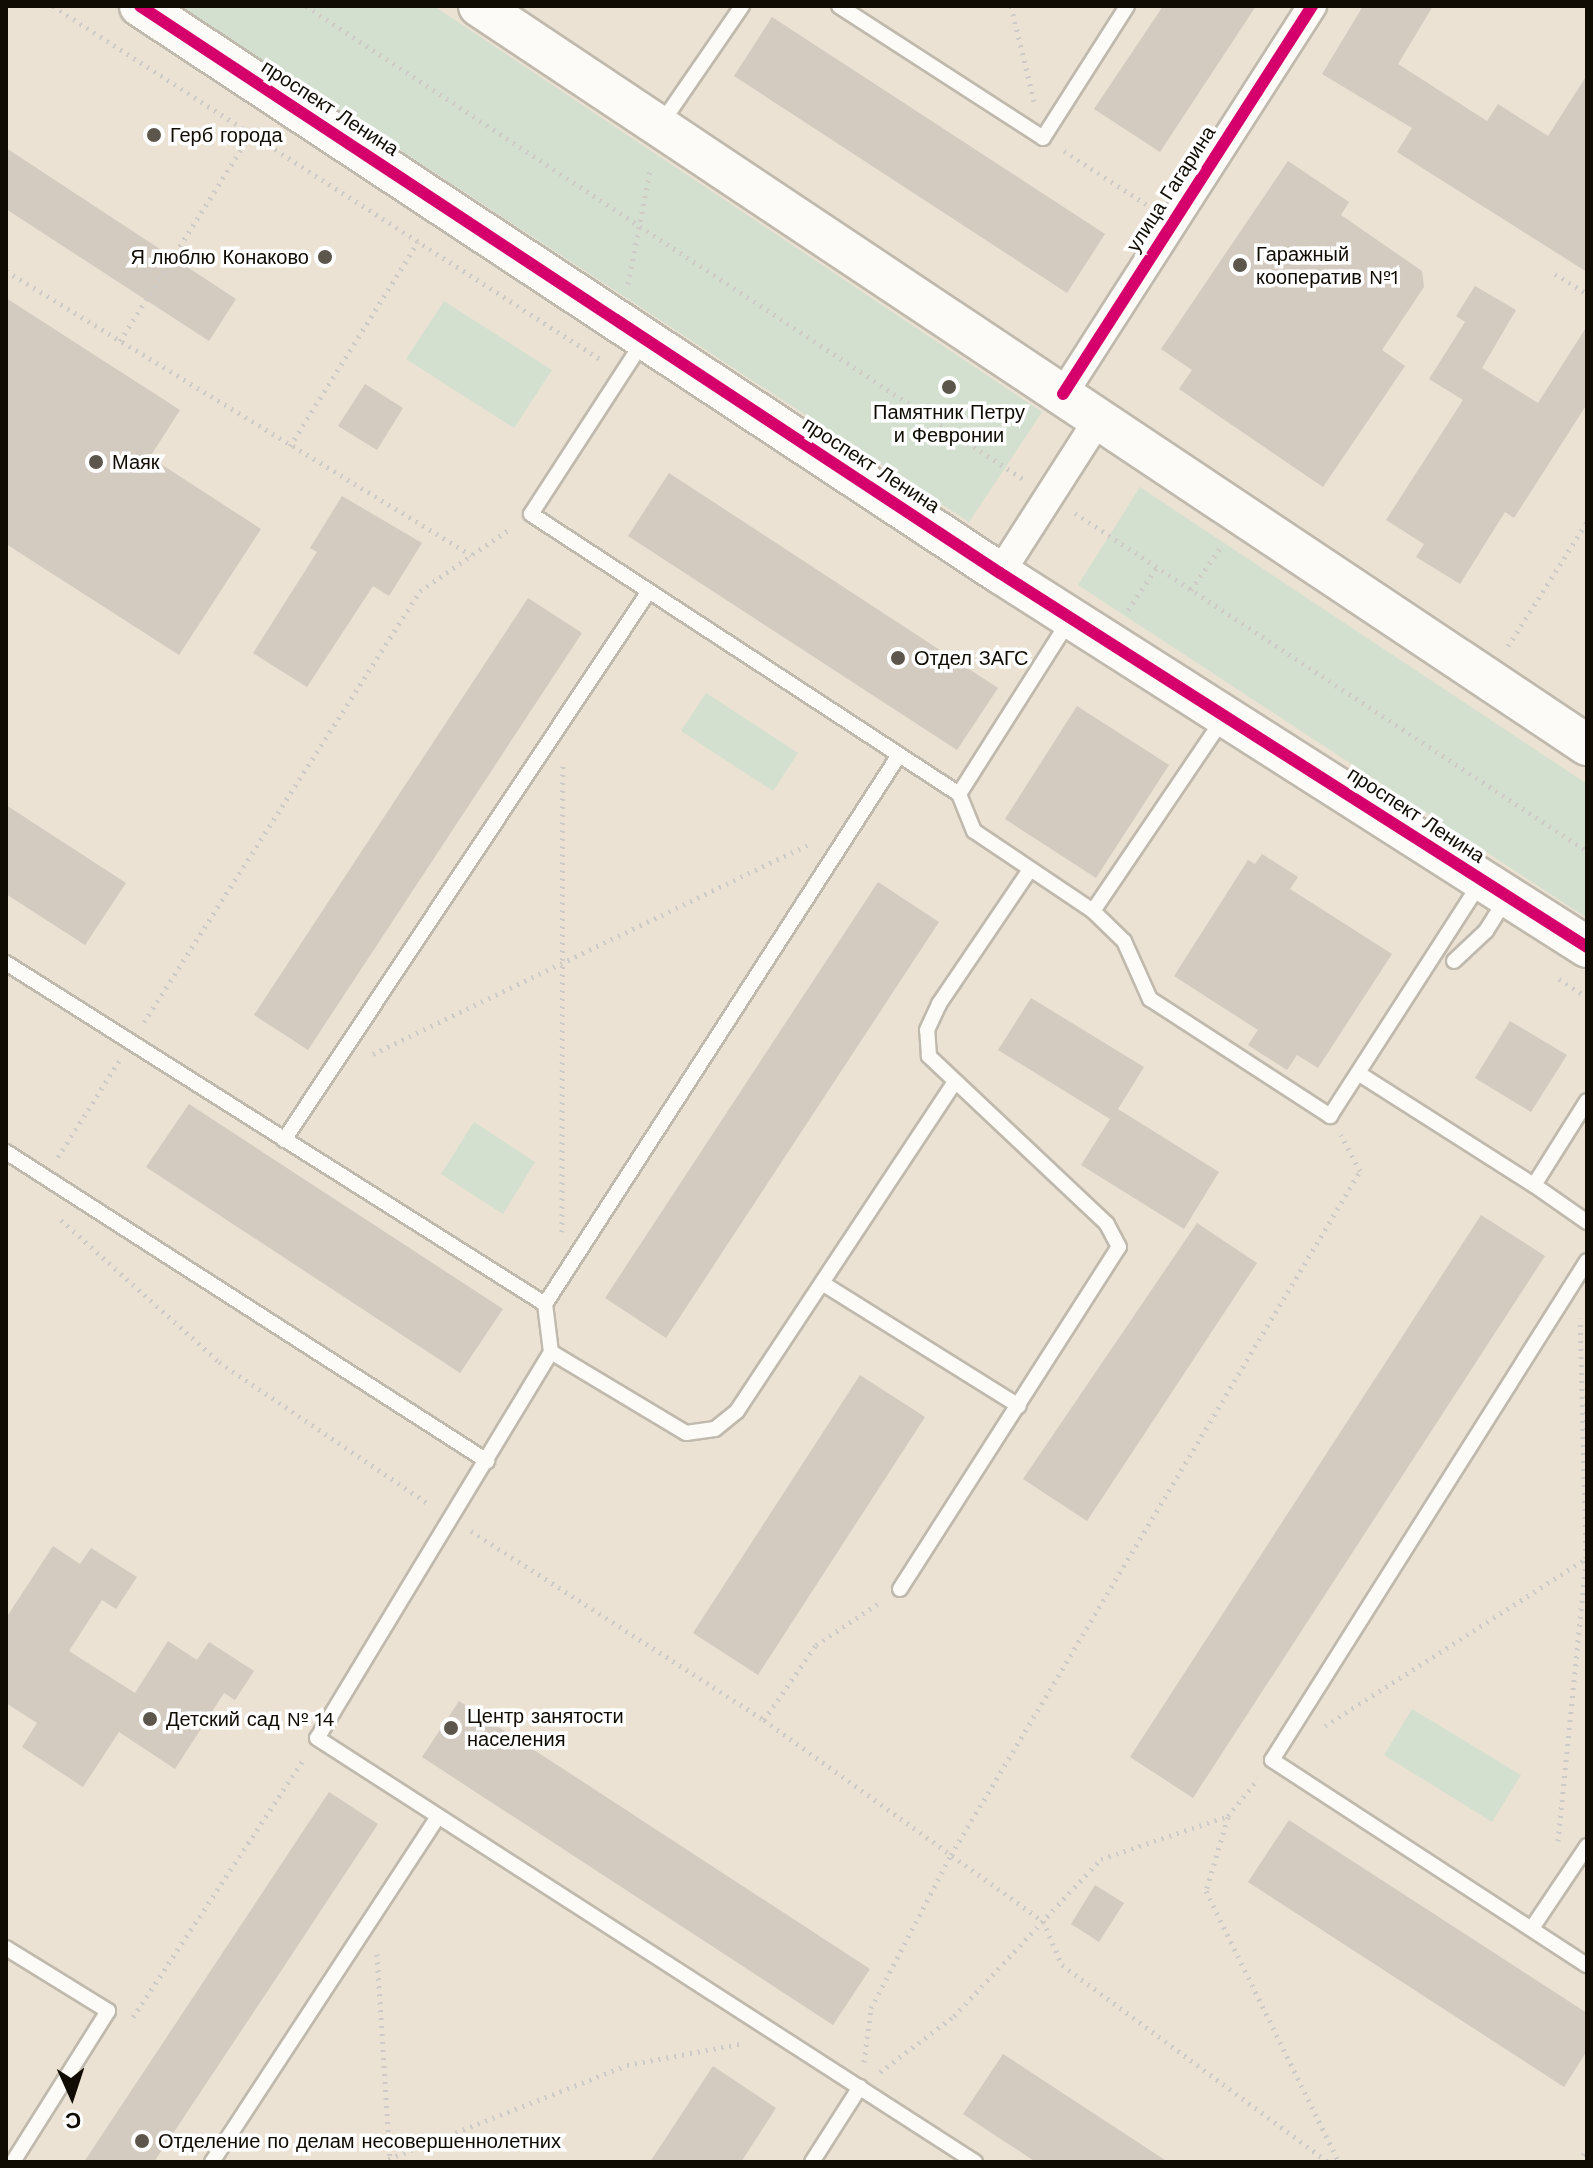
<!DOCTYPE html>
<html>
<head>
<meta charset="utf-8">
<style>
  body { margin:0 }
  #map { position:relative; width:1593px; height:2168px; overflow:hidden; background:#ebe2d3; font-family:"Work Sans",sans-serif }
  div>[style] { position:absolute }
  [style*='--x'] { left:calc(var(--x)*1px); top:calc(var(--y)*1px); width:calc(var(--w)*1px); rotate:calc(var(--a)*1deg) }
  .green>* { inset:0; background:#d3e0d0 }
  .building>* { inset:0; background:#d3cac0 }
  .path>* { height:5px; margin-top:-2.5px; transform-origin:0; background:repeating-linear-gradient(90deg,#cecbc7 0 2px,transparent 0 8px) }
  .roads { filter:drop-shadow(2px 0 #c0b9ad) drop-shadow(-2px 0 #c0b9ad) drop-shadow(0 2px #c0b9ad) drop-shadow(0 -2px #c0b9ad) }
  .lane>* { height:14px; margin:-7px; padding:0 7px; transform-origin:7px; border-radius:7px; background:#fcfbf8 }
  .street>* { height:28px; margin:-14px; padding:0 14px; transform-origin:14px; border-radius:14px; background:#fcfbf8 }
  .secondary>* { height:40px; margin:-20px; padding:0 20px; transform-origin:20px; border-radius:20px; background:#fcfbf8 }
  .cycleway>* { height:12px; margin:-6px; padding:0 6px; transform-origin:6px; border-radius:6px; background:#d6006c }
  .dots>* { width:22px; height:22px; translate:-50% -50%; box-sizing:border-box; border:4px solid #fff; border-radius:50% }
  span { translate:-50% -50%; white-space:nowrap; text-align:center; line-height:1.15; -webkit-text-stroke:7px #fff; paint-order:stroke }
  .street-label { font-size:20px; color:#100b03 }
  .poi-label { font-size:20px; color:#100b03 }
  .left { translate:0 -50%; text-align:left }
  .right { translate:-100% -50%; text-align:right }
  .frame { position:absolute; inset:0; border:8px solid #100b03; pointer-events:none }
  .north { position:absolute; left:32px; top:2056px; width:80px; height:80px; -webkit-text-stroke:6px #fff; paint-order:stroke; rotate:177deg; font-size:22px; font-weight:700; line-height:32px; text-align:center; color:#100b03 }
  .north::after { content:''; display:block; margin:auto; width:28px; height:36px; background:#100b03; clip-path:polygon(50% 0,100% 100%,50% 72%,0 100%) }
</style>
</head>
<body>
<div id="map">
  <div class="green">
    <i style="clip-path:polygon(180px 6px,434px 6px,1042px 412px,969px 522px)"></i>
    <i style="clip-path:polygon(444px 301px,552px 370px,514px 428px,406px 359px)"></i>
    <i style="clip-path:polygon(1140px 487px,1587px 784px,1587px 918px,1078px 585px)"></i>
    <i style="clip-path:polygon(706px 693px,798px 753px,773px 791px,681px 731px)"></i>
    <i style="clip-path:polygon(474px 1122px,535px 1162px,503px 1214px,441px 1174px)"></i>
    <i style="clip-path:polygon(1412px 1709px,1521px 1775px,1492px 1822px,1384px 1755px)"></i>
  </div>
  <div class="building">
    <i style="clip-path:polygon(1163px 6px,1256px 6px,1160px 152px,1094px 109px)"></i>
    <i style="clip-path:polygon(1363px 6px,1433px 6px,1398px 64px,1487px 121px,1498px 104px,1548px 136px,1587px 75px,1587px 272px,1397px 152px,1412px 128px,1322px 74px)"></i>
    <i style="clip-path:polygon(772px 17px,1105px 234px,1067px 293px,734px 76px)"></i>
    <i style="clip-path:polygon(6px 148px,236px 299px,209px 341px,6px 209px)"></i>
    <i style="clip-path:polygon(1288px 161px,1349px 202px,1341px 215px,1422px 271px,1424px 287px,1382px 350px,1405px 366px,1323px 487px,1179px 389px,1192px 370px,1161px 349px)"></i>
    <i style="clip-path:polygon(1475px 286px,1516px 310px,1482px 368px,1538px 403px,1587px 326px,1587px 404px,1514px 518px,1505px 512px,1460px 584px,1416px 557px,1424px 544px,1386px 520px,1463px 400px,1429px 379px,1465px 322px,1456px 316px)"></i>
    <i style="clip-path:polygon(6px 298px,180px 410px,150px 457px,261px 529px,179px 655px,6px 544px)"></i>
    <i style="clip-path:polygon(365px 384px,403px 408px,377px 450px,338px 426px)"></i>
    <i style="clip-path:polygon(669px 473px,998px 688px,957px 750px,628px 536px)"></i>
    <i style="clip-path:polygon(342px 496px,422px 543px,389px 596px,373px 586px,307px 687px,253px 653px,317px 552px,310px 548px)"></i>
    <i style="clip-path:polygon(528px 598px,582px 633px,308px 1050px,254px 1015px)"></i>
    <i style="clip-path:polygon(1077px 706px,1169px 765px,1096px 878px,1005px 819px)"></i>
    <i style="clip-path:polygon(6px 805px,126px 883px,85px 945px,6px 894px)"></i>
    <i style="clip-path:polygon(1262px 854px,1298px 877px,1290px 889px,1392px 954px,1318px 1068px,1297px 1055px,1287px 1070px,1248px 1045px,1258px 1030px,1174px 976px,1248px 860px,1255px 864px)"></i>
    <i style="clip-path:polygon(878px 882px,939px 922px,666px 1338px,605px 1298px)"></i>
    <i style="clip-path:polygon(1031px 998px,1144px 1067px,1118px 1109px,1219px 1172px,1184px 1229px,1081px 1165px,1110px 1119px,998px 1050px)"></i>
    <i style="clip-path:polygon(1510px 1021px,1567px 1055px,1531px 1112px,1475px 1078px)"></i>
    <i style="clip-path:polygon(189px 1104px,503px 1309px,460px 1373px,146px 1167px)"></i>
    <i style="clip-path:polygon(1481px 1215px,1545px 1256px,1193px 1798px,1130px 1757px)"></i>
    <i style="clip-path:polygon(1197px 1223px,1257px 1263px,1087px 1521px,1023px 1479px)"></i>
    <i style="clip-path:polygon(860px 1375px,925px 1417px,758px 1675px,693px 1633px)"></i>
    <i style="clip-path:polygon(53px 1546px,80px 1564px,91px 1548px,137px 1577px,116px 1609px,102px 1600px,69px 1651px,135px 1693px,168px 1641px,197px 1660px,209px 1642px,254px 1671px,235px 1700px,224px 1693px,175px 1769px,119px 1732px,83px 1787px,22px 1747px,37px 1723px,6px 1703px,6px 1618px)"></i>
    <i style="clip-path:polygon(459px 1701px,870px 1969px,833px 2025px,422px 1757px)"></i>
    <i style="clip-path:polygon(329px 1792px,378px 1824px,277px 1977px,154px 2162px,84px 2162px)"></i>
    <i style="clip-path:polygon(1289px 1820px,1587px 2013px,1587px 2051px,1564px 2087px,1248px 1882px)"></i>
    <i style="clip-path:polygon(1095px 1885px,1124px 1903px,1099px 1942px,1071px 1924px)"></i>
    <i style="clip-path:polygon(1003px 2054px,1168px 2162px,1036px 2162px,996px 2136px,963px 2114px)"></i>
    <i style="clip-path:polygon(713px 2066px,776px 2108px,745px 2156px,741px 2162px,650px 2162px)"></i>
  </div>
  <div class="path">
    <i style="--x:53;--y:6;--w:655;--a:32.84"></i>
    <i style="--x:306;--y:6;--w:859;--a:33.41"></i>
    <i style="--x:1011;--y:6;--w:98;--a:76.4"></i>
    <i style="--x:1064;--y:151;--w:98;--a:32.9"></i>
    <i style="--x:6;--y:271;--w:545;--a:31.41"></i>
    <i style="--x:1555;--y:274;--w:38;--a:32"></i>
    <i style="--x:628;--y:284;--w:115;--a:-79"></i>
    <i style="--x:120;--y:341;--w:245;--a:-57.7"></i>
    <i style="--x:290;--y:446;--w:241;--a:-57.9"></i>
    <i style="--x:1075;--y:513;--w:614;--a:33.43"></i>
    <i style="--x:1191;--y:590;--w:55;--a:-55.4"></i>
    <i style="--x:1128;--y:610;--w:52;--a:-56"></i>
    <i style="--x:1508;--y:646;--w:147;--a:-57.5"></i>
    <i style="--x:1559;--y:979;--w:33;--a:33"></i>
    <i style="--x:144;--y:1022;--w:512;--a:-57.37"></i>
    <i style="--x:420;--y:591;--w:111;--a:-34.7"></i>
    <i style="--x:373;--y:1054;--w:486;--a:-25.7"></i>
    <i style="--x:58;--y:1157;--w:114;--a:-57.6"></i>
    <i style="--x:61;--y:1220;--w:212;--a:41.9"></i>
    <i style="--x:219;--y:1362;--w:254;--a:34.1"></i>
    <i style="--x:562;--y:1232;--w:466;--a:-89.9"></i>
    <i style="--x:471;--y:1531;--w:349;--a:32.8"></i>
    <i style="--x:764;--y:1720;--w:344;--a:35.8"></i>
    <i style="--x:1043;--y:1921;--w:48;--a:66.6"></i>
    <i style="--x:1062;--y:1965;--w:331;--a:36.5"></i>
    <i style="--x:764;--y:1720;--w:91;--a:-55.3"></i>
    <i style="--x:816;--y:1645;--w:79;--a:-33.7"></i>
    <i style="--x:1325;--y:1726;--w:311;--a:-32.7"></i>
    <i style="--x:1228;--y:1817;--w:77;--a:106.6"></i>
    <i style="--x:1206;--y:1891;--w:302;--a:63.9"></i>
    <i style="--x:1558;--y:1841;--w:284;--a:-84.3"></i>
    <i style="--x:1586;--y:1558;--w:240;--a:-91.4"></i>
    <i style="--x:377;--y:1954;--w:206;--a:86.4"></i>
    <i style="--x:133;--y:2017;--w:310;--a:-56.5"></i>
    <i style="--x:864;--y:2062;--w:54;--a:-82.6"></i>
    <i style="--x:871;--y:2008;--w:173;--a:-62.4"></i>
    <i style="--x:951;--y:1855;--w:797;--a:-59.12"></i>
    <i style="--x:1360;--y:1171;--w:41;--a:-117.8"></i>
    <i style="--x:880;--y:2072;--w:93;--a:-37.1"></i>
    <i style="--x:954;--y:2016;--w:215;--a:-46.9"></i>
    <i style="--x:1101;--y:1859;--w:134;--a:-18.7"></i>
    <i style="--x:1228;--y:1816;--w:48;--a:-51"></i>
    <i style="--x:381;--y:2162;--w:264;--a:-21.5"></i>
    <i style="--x:627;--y:2065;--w:119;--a:-10.6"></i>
    <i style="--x:1579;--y:2162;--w:15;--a:-58"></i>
  </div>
  <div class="roads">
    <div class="lane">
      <i style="--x:839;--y:6;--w:243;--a:32.9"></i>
      <i style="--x:1043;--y:138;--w:156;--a:-57.5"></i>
      <i style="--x:661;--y:124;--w:143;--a:-55.5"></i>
      <i style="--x:644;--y:340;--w:207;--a:123"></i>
      <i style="--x:531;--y:514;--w:511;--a:33.19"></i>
      <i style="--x:959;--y:794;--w:40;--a:68"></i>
      <i style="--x:974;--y:831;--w:143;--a:33.9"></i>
      <i style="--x:1093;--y:911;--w:43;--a:44.1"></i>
      <i style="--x:1124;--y:941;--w:64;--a:65.9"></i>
      <i style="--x:1150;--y:999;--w:215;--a:33"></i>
      <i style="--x:1330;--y:1116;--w:278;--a:-57.2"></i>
      <i style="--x:899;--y:755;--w:653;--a:122.81"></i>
      <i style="--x:545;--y:1304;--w:48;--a:82.9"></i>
      <i style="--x:551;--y:1352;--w:451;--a:121.2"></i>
      <i style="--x:317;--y:1738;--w:783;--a:32.8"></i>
      <i style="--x:959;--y:794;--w:207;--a:-57.6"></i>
      <i style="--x:1093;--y:911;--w:232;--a:-55.9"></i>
      <i style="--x:1454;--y:961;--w:44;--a:-43.2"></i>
      <i style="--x:1486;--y:931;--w:40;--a:-58"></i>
      <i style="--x:6;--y:963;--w:638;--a:32.32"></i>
      <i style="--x:1358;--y:1073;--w:209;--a:32.5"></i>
      <i style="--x:1587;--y:1101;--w:99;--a:122.2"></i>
      <i style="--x:1534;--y:1185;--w:65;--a:34.9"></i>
      <i style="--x:284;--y:1140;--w:659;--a:-56.38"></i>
      <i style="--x:6;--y:1152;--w:572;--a:32.72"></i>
      <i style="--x:1587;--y:1261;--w:590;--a:122.26"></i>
      <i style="--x:1272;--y:1760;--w:376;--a:33.1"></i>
      <i style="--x:822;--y:1283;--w:232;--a:32"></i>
      <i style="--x:551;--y:1352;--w:157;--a:31"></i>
      <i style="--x:686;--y:1433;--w:29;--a:-8"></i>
      <i style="--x:715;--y:1429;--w:28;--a:-39"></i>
      <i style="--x:737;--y:1411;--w:391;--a:-56.5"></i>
      <i style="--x:900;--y:1589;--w:406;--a:-57.4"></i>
      <i style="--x:1119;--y:1247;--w:26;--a:-118"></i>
      <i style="--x:1107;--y:1224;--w:245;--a:-136.7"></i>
      <i style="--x:929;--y:1056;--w:26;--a:-94"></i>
      <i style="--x:927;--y:1030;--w:29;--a:-65"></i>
      <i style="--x:939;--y:1004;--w:161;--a:-55.9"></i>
      <i style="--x:1532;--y:1928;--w:99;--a:-56.1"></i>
      <i style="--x:6;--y:1948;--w:120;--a:31.7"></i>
      <i style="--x:108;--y:2011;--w:178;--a:122.2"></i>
      <i style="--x:212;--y:2162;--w:413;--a:-56.8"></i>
      <i style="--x:812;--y:2162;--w:89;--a:-57.4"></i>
    </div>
    <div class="street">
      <i style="--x:1063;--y:394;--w:461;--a:-57.3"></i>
      <i style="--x:1000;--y:573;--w:184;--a:-57.4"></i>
    </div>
    <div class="secondary">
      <i style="--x:140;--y:6;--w:1030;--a:33.4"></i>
      <i style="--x:1000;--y:573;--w:696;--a:32.5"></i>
      <i style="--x:479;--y:6;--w:1332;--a:33.7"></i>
    </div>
  </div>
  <div class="cycleway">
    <i style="--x:140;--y:6;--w:1030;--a:33.4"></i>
    <i style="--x:1000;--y:573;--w:696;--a:32.5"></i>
    <i style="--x:1063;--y:394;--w:461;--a:-57.3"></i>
  </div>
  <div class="dots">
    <i style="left:154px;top:135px;background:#5d564c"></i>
    <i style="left:325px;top:257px;background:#5d564c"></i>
    <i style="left:1240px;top:265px;background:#5d564c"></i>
    <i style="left:949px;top:387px;background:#5d564c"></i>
    <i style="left:96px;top:462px;background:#5d564c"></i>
    <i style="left:898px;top:658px;background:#5d564c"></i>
    <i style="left:150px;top:1719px;background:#5d564c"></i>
    <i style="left:451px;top:1728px;background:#5d564c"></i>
    <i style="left:142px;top:2141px;background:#5d564c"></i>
  </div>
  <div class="street-label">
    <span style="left:330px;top:108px;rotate:33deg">проспект Ленина</span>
    <span style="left:1171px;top:189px;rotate:-57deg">улица Гагарина</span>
    <span style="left:871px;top:465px;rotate:33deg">проспект Ленина</span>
    <span style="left:1416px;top:815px;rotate:33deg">проспект Ленина</span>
  </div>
  <div class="poi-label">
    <span class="left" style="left:170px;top:135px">Герб города</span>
    <span class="left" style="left:1256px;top:266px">Гаражный<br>кооператив №1</span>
    <span class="right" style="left:309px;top:257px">Я люблю Конаково</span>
    <span style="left:949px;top:424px">Памятник Петру<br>и Февронии</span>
    <span class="left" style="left:112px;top:462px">Маяк</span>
    <span class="left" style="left:914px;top:658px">Отдел ЗАГС</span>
    <span class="left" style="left:467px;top:1728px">Центр занятости<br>населения</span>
    <span class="left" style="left:166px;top:1719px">Детский сад № 14</span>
    <span class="left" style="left:158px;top:2141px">Отделение по делам несовершеннолетних</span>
  </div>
  <div class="frame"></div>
  <div class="north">С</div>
</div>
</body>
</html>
